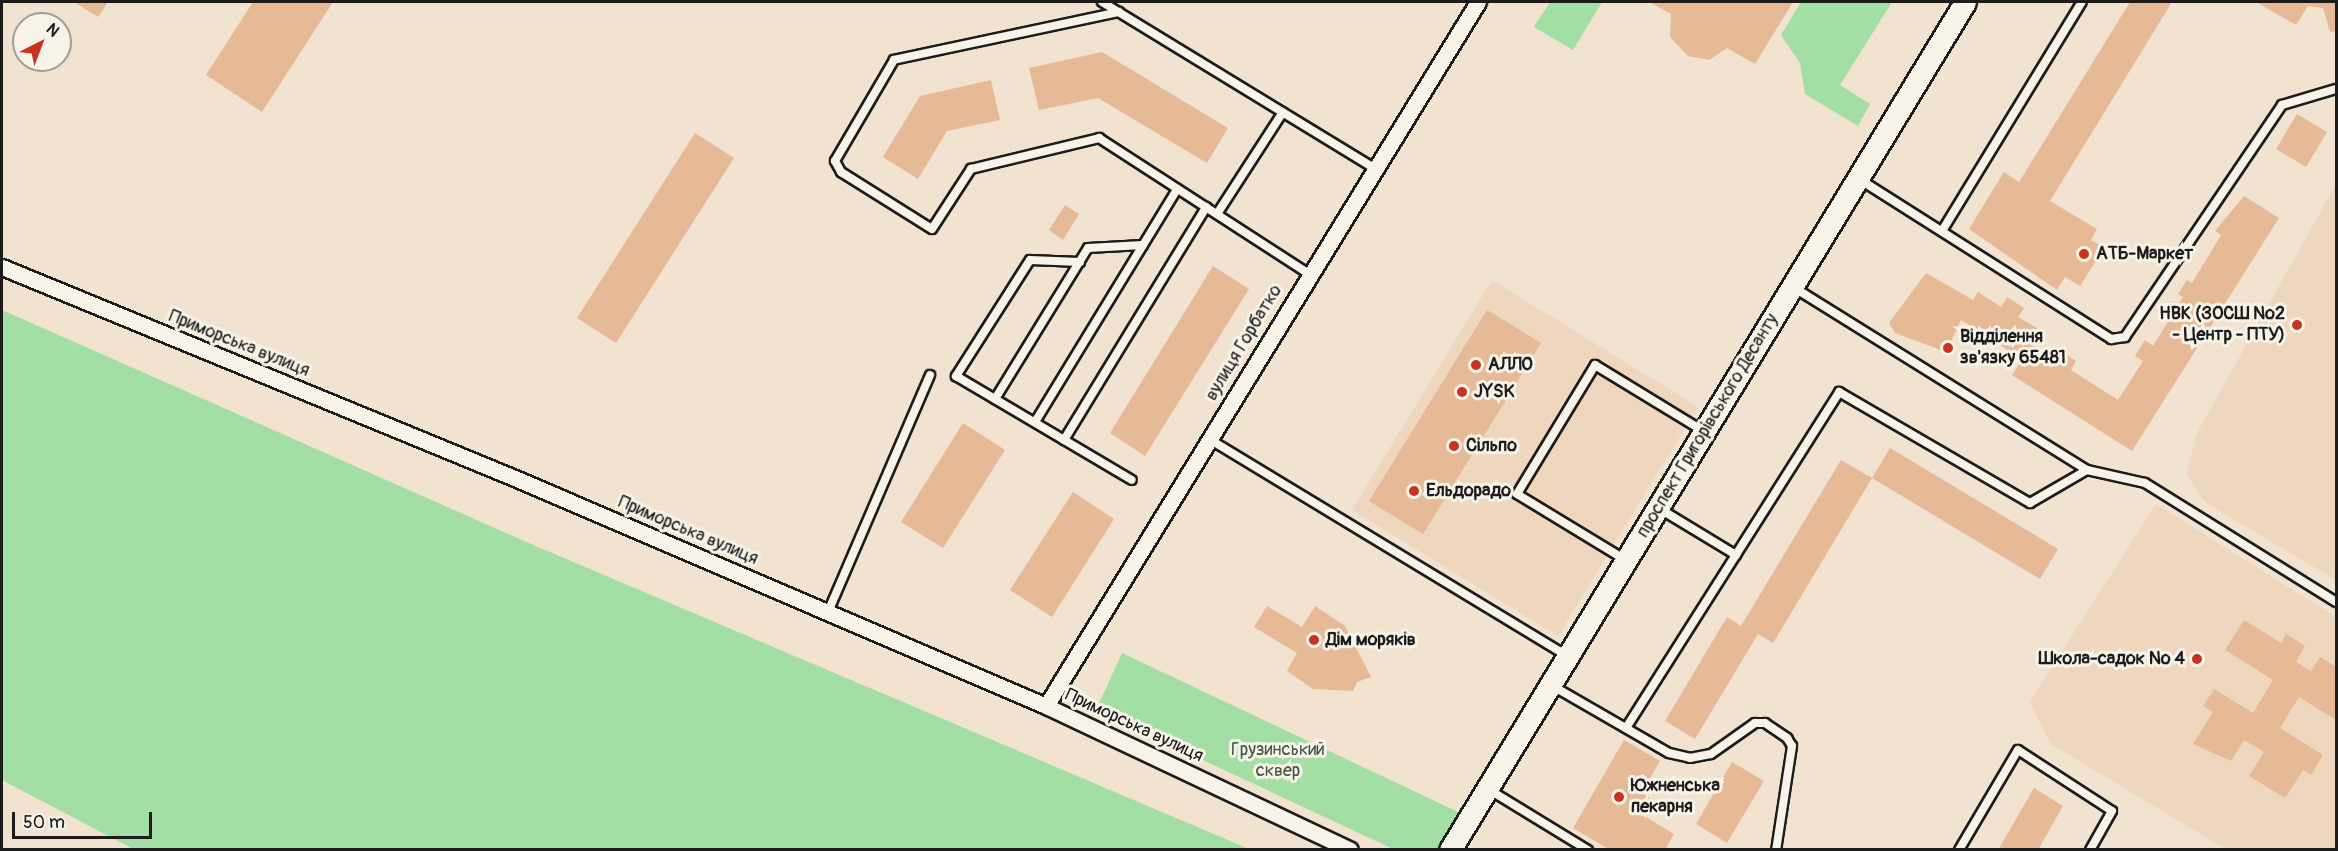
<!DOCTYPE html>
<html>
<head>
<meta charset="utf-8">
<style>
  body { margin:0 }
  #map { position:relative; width:2338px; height:851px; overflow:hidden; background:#f2e2d0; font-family:Pangolin,sans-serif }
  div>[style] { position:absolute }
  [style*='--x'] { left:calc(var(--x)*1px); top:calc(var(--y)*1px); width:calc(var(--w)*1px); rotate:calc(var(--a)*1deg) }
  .built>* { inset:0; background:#eed6bf }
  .green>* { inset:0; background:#a3dea4 }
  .building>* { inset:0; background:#e6b997 }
  .roads { filter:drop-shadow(2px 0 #1c1c1c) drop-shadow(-2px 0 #1c1c1c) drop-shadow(0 2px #1c1c1c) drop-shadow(0 -2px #1c1c1c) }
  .lane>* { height:8px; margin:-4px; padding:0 4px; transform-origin:4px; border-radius:4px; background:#f7f3e8 }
  .street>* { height:15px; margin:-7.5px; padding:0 7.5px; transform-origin:7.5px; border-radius:7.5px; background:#f7f3e8 }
  .secondary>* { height:21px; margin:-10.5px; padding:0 10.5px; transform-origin:10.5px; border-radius:10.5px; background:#f7f3e8 }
  .dots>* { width:16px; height:16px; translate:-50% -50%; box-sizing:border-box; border:3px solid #f7f3e8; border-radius:50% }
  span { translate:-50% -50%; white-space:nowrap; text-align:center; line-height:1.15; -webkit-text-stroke:6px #f7f3e8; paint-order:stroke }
  .poi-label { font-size:18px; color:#1c1c1c; font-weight:700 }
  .left { translate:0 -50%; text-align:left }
  .right { translate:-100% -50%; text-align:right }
  .street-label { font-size:18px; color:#1c1c1c }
  .park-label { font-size:18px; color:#445645 }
  .frame { position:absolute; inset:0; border:3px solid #1c1c1c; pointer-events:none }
  .north { position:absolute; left:12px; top:12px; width:60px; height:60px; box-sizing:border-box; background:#f7f3e8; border:2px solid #9f9d96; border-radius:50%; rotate:42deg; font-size:16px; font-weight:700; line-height:24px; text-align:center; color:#1c1c1c }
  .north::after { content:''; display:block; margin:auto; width:21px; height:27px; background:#c8321e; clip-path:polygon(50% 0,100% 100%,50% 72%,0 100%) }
  .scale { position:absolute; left:12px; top:812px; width:140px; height:27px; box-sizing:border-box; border:3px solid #1c1c1c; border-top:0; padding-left:8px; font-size:18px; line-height:21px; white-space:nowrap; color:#1c1c1c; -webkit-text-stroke:4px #f7f3e8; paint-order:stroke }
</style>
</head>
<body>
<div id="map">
  <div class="built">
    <i style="clip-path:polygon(2336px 184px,2336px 580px,2203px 501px,2187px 474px,2196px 435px)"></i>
    <i style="clip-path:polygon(1492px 280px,1698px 407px,1558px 636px,1352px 510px)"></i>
    <i style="clip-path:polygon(2156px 504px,2336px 617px,2336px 849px,2225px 849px,2051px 744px,2030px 702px)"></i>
  </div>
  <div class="green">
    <i style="clip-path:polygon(1550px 2px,1602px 2px,1573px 50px,1534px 27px)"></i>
    <i style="clip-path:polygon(1801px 2px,1892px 2px,1840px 85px,1870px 104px,1858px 126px,1805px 94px,1800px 63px,1781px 35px)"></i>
    <i style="clip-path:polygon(2px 310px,531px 544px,1249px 849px,133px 849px,2px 780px)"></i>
    <i style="clip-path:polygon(1122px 653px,1458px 812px,1441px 849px,1393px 849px,1096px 710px)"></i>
  </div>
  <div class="building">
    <i style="clip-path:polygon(74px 2px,108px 2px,98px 17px)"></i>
    <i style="clip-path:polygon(253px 2px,333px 2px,262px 112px,206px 75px)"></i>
    <i style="clip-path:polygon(1649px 2px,1793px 2px,1755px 64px,1727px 48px,1709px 60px,1688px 56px,1670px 37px,1671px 14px)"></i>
    <i style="clip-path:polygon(2130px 2px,2172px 2px,2050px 201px,2097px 229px,2091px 240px,2104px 248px,2080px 286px,2065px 277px,2057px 290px,1969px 229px,2004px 172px,2019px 182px)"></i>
    <i style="clip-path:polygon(2256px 2px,2336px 2px,2336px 31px,2330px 32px,2323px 8px,2308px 6px,2296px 25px)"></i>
    <i style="clip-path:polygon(1102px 52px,1228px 128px,1207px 163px,1098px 98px,1039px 110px,1029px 68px)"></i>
    <i style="clip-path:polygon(991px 80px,1000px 120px,947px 131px,918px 179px,883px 157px,920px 96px)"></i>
    <i style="clip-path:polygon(2297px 114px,2327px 132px,2306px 167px,2276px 149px)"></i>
    <i style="clip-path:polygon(695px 133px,734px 158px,616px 343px,577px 318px)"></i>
    <i style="clip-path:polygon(2244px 196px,2279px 218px,2132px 451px,2012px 375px,2022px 359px,1961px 320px,1946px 352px,1895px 333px,1889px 323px,1926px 273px,1973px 300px,1978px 292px,2001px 307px,2007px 297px,2024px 308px,2018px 317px,2040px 330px,2031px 344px,2056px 360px,2061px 351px,2076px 361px,2071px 370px,2118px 400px,2143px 361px,2135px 356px,2145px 340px,2153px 346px,2183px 297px,2178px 294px,2187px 280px,2192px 283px,2221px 235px,2215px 231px)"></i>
    <i style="clip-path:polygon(1065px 205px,1079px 214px,1063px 240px,1049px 230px)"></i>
    <i style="clip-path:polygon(1213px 266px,1249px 289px,1145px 456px,1110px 433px)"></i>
    <i style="clip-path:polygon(1487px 310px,1541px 343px,1423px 534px,1369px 501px)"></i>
    <i style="clip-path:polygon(963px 423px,1005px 450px,943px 548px,901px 522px)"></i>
    <i style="clip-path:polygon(1890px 448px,2058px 549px,2040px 579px,1872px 478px)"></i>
    <i style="clip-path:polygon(1841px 460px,1872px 478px,1773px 643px,1758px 634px,1695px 739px,1665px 721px,1727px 617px,1741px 626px)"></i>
    <i style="clip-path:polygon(1073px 492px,1114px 519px,1052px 617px,1010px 590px)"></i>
    <i style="clip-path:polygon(1267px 606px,1302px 627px,1315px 606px,1345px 626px,1371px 677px,1357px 682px,1353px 691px,1313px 689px,1287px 671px,1297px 653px,1254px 627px)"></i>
    <i style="clip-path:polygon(2244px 620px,2281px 643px,2286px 634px,2305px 646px,2296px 662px,2311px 671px,2320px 657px,2336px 667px,2336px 720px,2299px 697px,2280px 728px,2323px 755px,2311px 775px,2303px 770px,2285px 798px,2249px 776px,2264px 752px,2244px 740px,2231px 761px,2193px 744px,2213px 712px,2203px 706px,2214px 689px,2253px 713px,2273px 680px,2225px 650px)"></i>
    <i style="clip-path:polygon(1624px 740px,1660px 761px,1641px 793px,1655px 801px,1646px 817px,1674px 834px,1665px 850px,1610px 850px,1573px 828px)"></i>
    <i style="clip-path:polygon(1732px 762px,1764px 781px,1727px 843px,1696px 824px)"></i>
    <i style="clip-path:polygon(2034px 788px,2063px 806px,2038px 850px,1998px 850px)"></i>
  </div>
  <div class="roads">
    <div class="lane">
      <i style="--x:1102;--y:2;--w:319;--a:31.4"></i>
      <i style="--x:1119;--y:12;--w:230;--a:168"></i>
      <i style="--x:894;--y:60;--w:117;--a:120.3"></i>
      <i style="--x:835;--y:161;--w:13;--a:61"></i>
      <i style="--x:841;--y:172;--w:107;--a:32.1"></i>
      <i style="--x:932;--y:229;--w:72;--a:-57"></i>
      <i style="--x:971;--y:169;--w:132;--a:-13.6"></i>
      <i style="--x:1099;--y:138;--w:250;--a:32.9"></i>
      <i style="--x:1859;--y:179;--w:299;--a:32.4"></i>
      <i style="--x:2111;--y:339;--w:14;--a:-8"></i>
      <i style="--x:2125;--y:337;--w:280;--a:-55.9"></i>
      <i style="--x:2282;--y:105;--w:56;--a:-16.5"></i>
      <i style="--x:1217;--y:214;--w:121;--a:-57.1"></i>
      <i style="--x:1942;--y:231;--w:268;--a:-58.6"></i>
      <i style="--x:1080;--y:262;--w:50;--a:-177.7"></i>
      <i style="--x:1030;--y:260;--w:138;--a:122.5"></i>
      <i style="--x:956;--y:376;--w:204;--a:30.6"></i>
      <i style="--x:1793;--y:287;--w:346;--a:31.9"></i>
      <i style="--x:2087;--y:470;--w:59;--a:12.6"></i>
      <i style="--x:2145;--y:483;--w:225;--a:31.9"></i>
      <i style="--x:995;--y:399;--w:177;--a:-58.4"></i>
      <i style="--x:1088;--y:248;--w:55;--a:-3.1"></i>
      <i style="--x:1035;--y:422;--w:273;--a:-58.6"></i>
      <i style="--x:1209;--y:439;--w:417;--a:31.2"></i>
      <i style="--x:1064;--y:440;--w:273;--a:-58.6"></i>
      <i style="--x:1660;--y:509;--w:89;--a:31.2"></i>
      <i style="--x:1624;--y:559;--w:125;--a:-148.7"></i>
      <i style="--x:1517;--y:494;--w:151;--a:-58.8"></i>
      <i style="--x:1595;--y:365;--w:127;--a:31.4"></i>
      <i style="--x:828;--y:612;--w:258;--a:-66.7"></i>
      <i style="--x:1551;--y:685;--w:136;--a:30"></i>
      <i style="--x:1669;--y:753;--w:22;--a:13"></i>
      <i style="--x:1690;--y:758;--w:21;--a:-11"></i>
      <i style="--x:1711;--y:754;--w:54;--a:-35.2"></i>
      <i style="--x:1755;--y:723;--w:10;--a:0"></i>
      <i style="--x:1765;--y:723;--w:27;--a:34"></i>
      <i style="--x:1787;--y:738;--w:9;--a:58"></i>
      <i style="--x:1792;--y:746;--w:105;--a:98.7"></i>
      <i style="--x:1626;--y:728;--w:398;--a:-57.6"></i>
      <i style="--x:1839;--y:392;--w:221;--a:30.2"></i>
      <i style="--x:2030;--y:503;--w:66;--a:-30.1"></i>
      <i style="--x:1488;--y:789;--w:117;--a:31.4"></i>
      <i style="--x:1959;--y:850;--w:116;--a:-59.5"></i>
      <i style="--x:2018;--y:750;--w:112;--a:33"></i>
      <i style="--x:2112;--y:811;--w:45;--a:119.4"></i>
    </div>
    <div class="street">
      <i style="--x:2;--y:267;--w:557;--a:22.37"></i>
      <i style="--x:517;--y:479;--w:576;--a:23.22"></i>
      <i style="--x:1046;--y:706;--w:336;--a:25.3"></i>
      <i style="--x:1046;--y:706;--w:826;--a:-58.47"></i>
    </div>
    <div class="secondary">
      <i style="--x:1450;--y:850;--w:992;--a:-58.73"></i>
    </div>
  </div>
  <div class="dots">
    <i style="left:2084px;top:254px;background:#c8321e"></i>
    <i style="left:2297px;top:325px;background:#c8321e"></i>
    <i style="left:1948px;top:348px;background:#c8321e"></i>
    <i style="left:1476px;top:365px;background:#c8321e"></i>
    <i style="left:1462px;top:392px;background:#c8321e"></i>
    <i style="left:1454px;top:446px;background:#c8321e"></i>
    <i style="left:1414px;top:491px;background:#c8321e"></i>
    <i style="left:1314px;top:640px;background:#c8321e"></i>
    <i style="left:2197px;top:659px;background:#c8321e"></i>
    <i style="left:1619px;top:797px;background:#c8321e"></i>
  </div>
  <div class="poi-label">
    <span class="left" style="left:2096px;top:254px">АТБ-Маркет</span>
    <span class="right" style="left:2285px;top:325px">НВК (ЗОСШ №2<br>- Центр - ПТУ)</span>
    <span class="left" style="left:1960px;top:348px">Відділення<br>зв'язку 65481</span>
    <span class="left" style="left:1488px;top:365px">АЛЛО</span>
    <span class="left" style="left:1474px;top:392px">JYSK</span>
    <span class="left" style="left:1466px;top:446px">Сільпо</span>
    <span class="left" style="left:1426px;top:491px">Ельдорадо</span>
    <span class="left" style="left:1326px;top:640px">Дім моряків</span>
    <span class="right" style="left:2185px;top:659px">Школа-садок № 4</span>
    <span class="left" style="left:1631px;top:797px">Южненська<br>пекарня</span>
  </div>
  <div class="street-label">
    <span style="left:1244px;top:343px;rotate:-59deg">вулиця Горбатко</span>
    <span style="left:239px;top:344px;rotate:22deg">Приморська вулиця</span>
    <span style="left:1708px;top:426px;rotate:-59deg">проспект Григорівського Десанту</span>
    <span style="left:688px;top:531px;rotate:23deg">Приморська вулиця</span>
    <span style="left:1134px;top:726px;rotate:25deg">Приморська вулиця</span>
  </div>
  <div class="park-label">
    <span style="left:1278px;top:761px">Грузинський<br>сквер</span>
  </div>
  <div class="frame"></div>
  <div class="north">N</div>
  <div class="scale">50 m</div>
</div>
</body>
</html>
